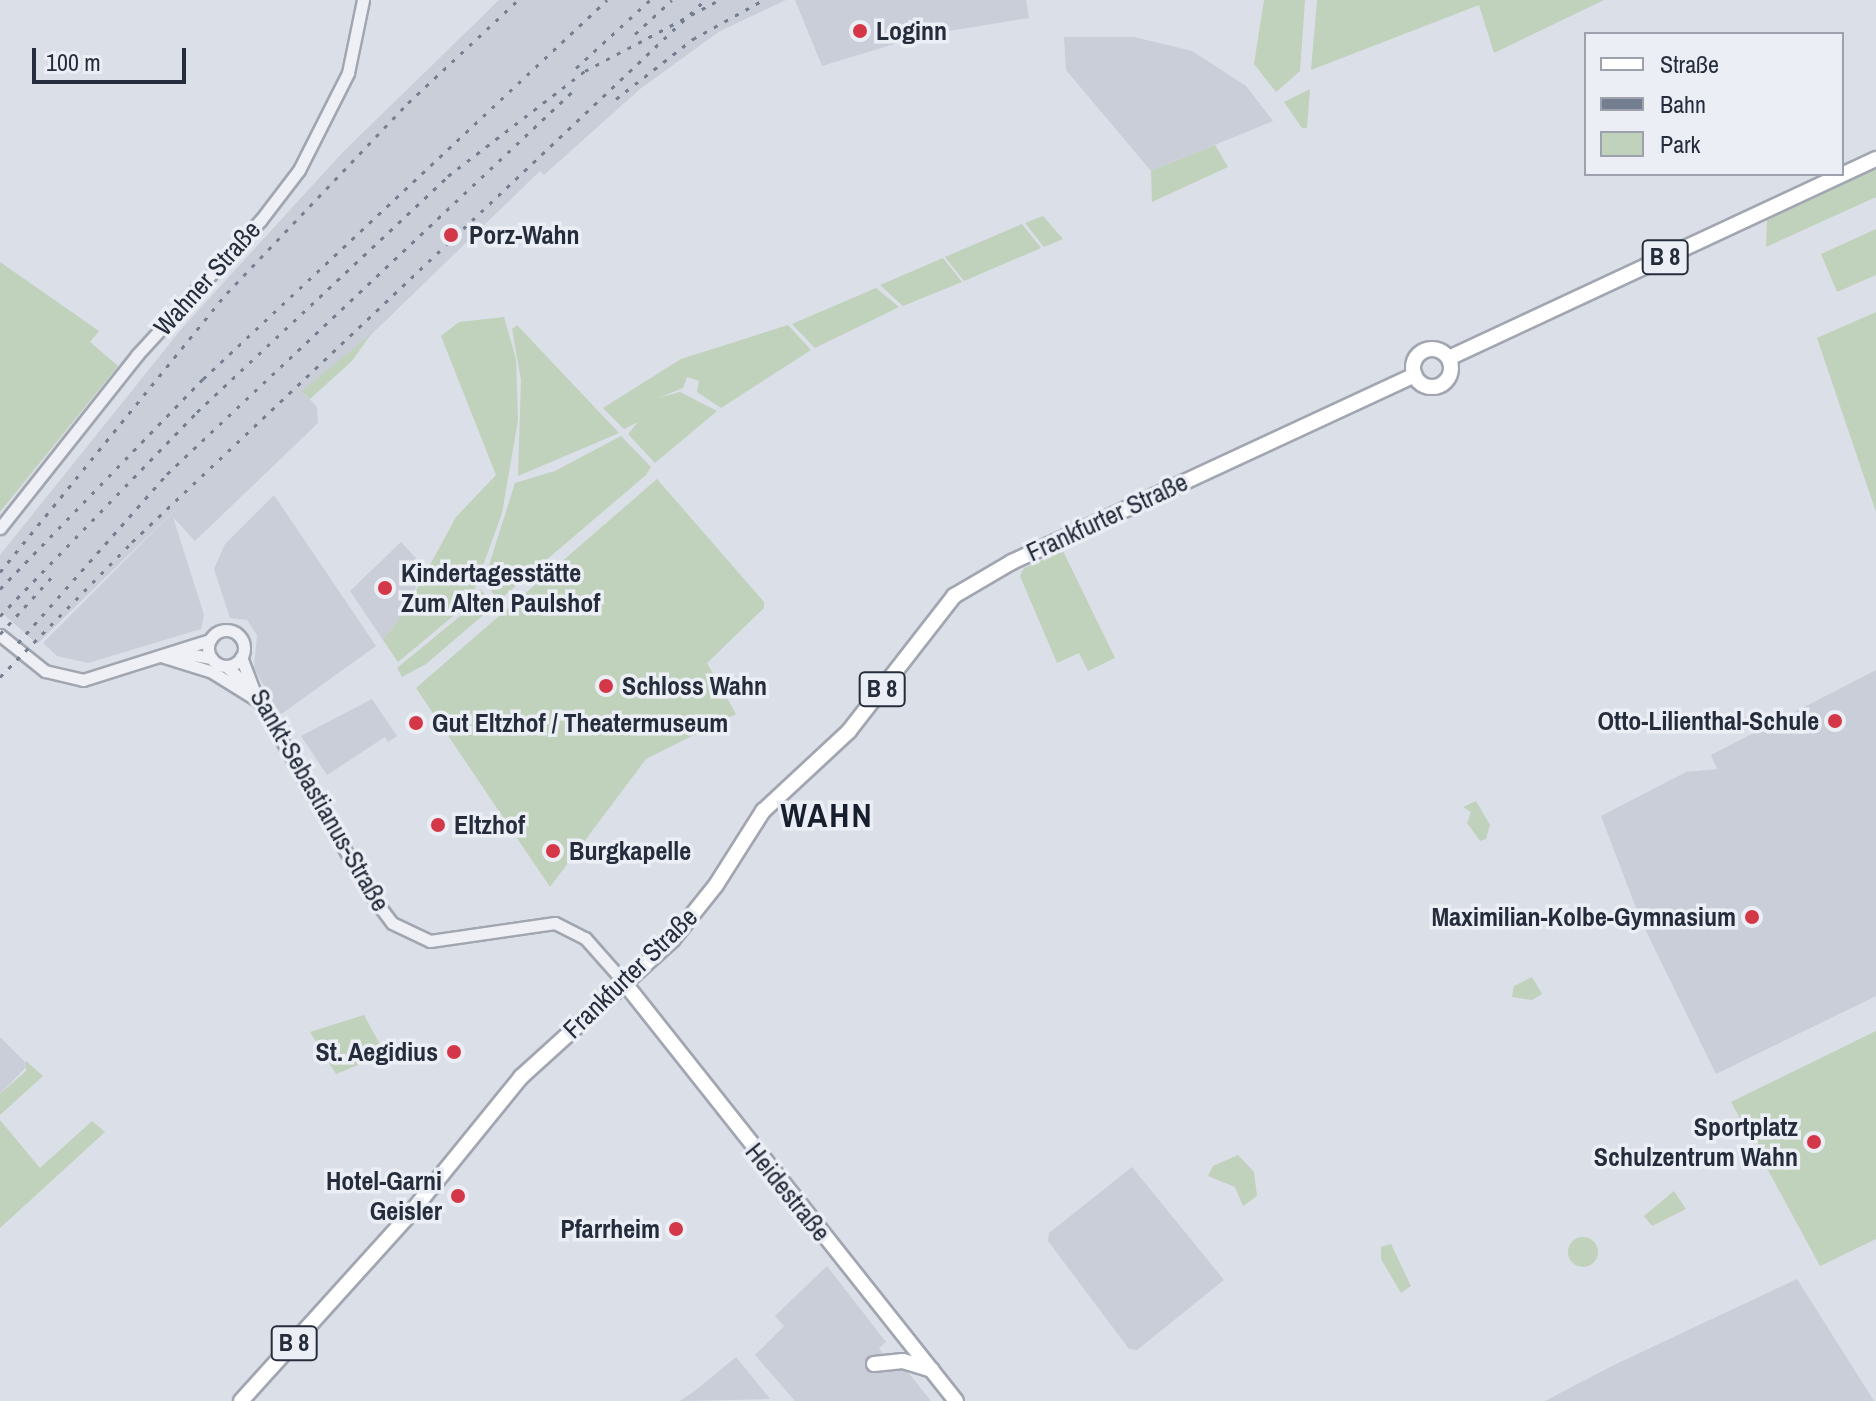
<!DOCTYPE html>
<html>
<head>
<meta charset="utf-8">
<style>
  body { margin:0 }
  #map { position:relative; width:1876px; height:1401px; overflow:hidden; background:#dbdfe7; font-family:"Archivo Narrow",sans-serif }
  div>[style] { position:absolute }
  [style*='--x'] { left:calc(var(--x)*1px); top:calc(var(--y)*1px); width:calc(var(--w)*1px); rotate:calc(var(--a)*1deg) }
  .built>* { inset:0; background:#c9ced9 }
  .green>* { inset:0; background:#c0d1bc }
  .round { border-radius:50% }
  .roads { filter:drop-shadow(2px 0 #a1a6b1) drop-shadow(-2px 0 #a1a6b1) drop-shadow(0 2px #a1a6b1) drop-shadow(0 -2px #a1a6b1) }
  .minor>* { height:11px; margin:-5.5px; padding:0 5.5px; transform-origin:5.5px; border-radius:5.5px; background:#eef0f5 }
  .minor>.ring { margin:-5.5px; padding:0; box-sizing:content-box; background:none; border:11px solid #eef0f5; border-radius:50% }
  .major>* { height:14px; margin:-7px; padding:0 7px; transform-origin:7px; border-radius:7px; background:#fff }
  .major>.ring { margin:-7px; padding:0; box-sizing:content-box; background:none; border:14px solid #fff; border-radius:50% }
  .rail>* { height:3px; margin-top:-1.5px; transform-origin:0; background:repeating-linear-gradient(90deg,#747e91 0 4px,transparent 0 12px) }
  .dots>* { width:22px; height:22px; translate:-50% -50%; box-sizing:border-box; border:4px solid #ebeef4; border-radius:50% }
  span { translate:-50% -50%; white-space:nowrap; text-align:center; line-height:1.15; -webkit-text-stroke:7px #ebeef4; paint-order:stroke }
  .shield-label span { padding:2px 6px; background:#ebeef4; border:2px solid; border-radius:6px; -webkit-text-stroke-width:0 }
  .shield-label { font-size:24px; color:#252d3d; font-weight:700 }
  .poi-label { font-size:26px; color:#252d3d; font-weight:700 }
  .left { translate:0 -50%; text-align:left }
  .right { translate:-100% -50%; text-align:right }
  .street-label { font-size:26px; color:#252d3d }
  .district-label { font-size:34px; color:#171e2e; font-weight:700; letter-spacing:2px }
  .legend { position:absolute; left:1584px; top:32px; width:260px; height:144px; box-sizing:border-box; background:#ebeef4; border:2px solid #9ca1ab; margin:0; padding:10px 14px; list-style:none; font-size:24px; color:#252d3d }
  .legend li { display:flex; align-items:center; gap:16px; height:40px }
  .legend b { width:40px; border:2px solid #9ca1ab }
  .scale { position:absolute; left:32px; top:48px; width:154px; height:36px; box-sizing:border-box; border:4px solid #252d3d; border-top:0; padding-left:10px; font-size:24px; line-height:28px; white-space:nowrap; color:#252d3d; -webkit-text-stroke:6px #ebeef4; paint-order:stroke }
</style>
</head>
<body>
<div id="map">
  <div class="built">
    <i style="clip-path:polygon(499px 0,786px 0,720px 31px,640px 89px,544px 175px,540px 171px,344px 361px,303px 392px,317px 407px,318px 423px,195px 541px,173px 517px,204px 615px,201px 629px,88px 663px,57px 656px,43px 643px,183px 502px,37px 644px,0 611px,0 555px,183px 327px,343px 152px)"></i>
    <i style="clip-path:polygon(795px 0,1026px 0,1029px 18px,924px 35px,822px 66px)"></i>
    <i style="clip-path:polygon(1064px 37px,1134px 37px,1192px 51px,1246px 86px,1273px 121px,1151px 171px,1066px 70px)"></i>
    <i style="clip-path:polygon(274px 495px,376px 646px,280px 715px,254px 668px,257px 635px,247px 620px,230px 618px,214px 569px,225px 544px)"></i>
    <i style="clip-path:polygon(401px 542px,425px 568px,405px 611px,383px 640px,350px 591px)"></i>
    <i style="clip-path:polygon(1876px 670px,1876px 996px,1716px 1074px,1641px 921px,1601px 816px,1686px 772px,1717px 769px,1711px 755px)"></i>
    <i style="clip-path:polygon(372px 699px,397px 736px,388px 742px,385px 737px,327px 775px,301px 736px)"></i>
    <i style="clip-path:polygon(0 1037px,28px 1065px,0 1094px)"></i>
    <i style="clip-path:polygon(1132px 1167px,1224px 1280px,1137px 1350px,1129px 1349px,1048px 1241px,1049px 1233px)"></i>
    <i style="clip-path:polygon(827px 1266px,886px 1342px,879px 1348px,892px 1366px,907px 1371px,931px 1401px,795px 1401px,755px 1355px,784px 1326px,775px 1316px)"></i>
    <i style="clip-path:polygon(1797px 1279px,1874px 1401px,1545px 1401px,1614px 1365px)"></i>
    <i style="clip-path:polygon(736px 1357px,770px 1399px,680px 1401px,696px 1390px)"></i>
  </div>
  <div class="green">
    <i style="clip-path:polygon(1264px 0,1305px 0,1300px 71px,1276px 92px,1254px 64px)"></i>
    <i style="clip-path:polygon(1317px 0,1604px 0,1494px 53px,1479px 5px,1311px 70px)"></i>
    <i style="clip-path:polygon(1310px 89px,1307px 128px,1302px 128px,1284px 102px)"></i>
    <i style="clip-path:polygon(1215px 145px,1228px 167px,1152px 202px,1151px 171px)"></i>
    <i style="clip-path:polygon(1876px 169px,1876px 197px,1766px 247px,1767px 220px)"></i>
    <i style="clip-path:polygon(1043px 216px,1063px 239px,1044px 247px,1025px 223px)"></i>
    <i style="clip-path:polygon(1022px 224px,1041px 248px,964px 281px,945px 257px)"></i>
    <i style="clip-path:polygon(1876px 229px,1876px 275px,1837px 292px,1821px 254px)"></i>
    <i style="clip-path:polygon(943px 258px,962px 282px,903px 306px,880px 285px)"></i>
    <i style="clip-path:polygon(0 262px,99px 331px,90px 342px,118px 366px,0 512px)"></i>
    <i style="clip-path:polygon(876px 288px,899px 307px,815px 348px,792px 324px)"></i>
    <i style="clip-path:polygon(1876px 312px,1876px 512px,1817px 338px)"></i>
    <i style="clip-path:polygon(504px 317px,516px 359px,518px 420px,502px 513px,470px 602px,398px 662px,383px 640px,405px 611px,456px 517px,496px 475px,441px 336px,459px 322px)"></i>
    <i style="clip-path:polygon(517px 325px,619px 433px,518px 476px,521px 380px,512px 329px)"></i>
    <i style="clip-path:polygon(788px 325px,811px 350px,721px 408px,697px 392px,699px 381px,687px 377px,683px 388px,658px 398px,680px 392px,717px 411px,655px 463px,628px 434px,638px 422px,624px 429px,603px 408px,681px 359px)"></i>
    <i style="clip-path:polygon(371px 334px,352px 361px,310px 399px,302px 391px)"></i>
    <i style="clip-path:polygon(621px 436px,651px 467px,646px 475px,497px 602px,485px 578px,515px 483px,555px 471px)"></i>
    <i style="clip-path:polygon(657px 479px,764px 602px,764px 608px,707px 663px,736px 714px,646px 759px,550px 887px,416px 688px)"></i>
    <i style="clip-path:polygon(1063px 551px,1115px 658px,1088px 671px,1079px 653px,1057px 663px,1020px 576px,1024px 568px)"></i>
    <i style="clip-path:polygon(480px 589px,495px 605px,426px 664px,402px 677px,397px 668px,470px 608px)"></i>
    <i style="clip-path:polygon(1476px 801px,1490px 825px,1486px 839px,1480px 841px,1467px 823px,1471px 812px,1463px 807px)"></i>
    <i style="clip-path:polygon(1532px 977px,1542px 994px,1532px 1000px,1512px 997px,1514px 986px)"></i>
    <i style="clip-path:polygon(364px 1015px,385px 1054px,336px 1074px,310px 1032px)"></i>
    <i style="clip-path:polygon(1876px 1031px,1876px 1239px,1820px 1266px,1731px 1102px)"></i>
    <i style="clip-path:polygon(26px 1061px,43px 1076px,0 1115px,0 1094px,26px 1071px)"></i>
    <i style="clip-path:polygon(0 1120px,40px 1168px,92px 1121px,105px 1132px,0 1228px)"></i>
    <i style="clip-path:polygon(1238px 1155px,1254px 1172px,1257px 1196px,1243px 1206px,1235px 1187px,1208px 1176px,1213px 1166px)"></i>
    <i style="clip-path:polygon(1674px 1191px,1686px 1209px,1652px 1226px,1644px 1216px)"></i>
    <i class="round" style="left:1568px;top:1237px;width:30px;height:30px"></i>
    <i style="clip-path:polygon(1391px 1244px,1411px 1286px,1401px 1293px,1381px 1259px,1381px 1247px)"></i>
  </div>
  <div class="roads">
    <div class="minor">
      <i style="--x:0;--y:528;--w:221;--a:-51.6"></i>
      <i style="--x:137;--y:355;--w:182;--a:-47.5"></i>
      <i style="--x:260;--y:221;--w:64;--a:-52.6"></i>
      <i style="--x:299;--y:170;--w:109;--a:-63.2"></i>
      <i style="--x:348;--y:73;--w:75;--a:-78.4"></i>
      <i class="ring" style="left:208px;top:630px;width:25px;height:25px"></i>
      <i style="--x:0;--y:635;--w:58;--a:38.7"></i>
      <i style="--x:45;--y:671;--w:39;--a:13"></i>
      <i style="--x:83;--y:680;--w:133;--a:-17.5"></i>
      <i style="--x:177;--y:652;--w:35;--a:10"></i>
      <i style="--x:161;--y:656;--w:53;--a:17.4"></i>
      <i style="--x:212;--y:672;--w:53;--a:31.9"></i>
      <i style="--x:241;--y:657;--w:40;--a:69"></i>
      <i style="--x:255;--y:694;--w:232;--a:60"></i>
      <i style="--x:371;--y:895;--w:35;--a:53"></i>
      <i style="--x:392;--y:923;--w:42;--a:25.3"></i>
      <i style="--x:430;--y:941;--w:126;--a:-8.2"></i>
      <i style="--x:555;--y:923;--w:34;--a:27"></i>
      <i style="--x:585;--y:938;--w:57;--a:48.5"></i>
      <i style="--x:226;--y:666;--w:35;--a:43"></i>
    </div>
    <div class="major">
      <i class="ring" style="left:1413px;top:349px;width:24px;height:24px"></i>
      <i style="--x:1449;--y:358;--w:471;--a:-25"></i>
      <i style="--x:623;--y:981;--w:536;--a:51.59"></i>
      <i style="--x:874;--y:1364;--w:29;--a:-6"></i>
      <i style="--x:903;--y:1361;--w:30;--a:17"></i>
      <i style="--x:241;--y:1401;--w:251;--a:-47.9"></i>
      <i style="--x:409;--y:1215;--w:178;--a:-50.9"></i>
      <i style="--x:521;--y:1077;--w:204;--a:-42.2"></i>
      <i style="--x:672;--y:940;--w:70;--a:-51.3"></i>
      <i style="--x:716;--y:885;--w:88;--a:-57.6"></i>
      <i style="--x:763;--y:811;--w:117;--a:-42.9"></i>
      <i style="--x:849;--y:731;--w:171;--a:-52.1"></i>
      <i style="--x:954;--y:596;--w:67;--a:-30.4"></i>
      <i style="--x:1012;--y:562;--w:444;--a:-24.9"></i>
    </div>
  </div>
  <div class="rail">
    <i style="--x:635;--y:34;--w:50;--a:-42.6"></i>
    <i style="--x:576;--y:68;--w:100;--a:-42.6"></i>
    <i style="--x:616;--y:99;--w:98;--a:-37.9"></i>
    <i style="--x:693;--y:39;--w:80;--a:-29.1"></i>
    <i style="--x:0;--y:572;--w:360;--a:-50.9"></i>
    <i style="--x:227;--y:293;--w:262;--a:-46.4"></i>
    <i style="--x:408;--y:103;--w:151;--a:-43.1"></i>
    <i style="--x:0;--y:589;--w:292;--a:-46"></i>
    <i style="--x:203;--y:379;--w:554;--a:-43.17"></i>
    <i style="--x:0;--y:616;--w:284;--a:-46"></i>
    <i style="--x:197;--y:412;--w:345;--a:-43.2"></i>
    <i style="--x:448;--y:176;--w:173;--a:-37.5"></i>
    <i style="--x:585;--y:71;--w:152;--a:-27.9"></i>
    <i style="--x:0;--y:634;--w:76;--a:-47.7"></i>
    <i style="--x:18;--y:643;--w:225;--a:-48.6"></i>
    <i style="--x:167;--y:474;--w:558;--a:-43.33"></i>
    <i style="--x:0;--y:677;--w:189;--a:-45.6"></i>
    <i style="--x:132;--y:542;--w:789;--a:-43.41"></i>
  </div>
  <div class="dots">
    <i style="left:860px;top:31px;background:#d43848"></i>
    <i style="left:451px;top:235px;background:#d43848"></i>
    <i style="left:385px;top:588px;background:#d43848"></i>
    <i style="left:606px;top:686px;background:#d43848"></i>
    <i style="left:1835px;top:721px;background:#d43848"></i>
    <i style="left:416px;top:723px;background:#d43848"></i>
    <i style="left:438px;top:825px;background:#d43848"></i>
    <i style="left:553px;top:851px;background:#d43848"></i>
    <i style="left:1752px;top:917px;background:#d43848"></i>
    <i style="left:454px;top:1052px;background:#d43848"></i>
    <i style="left:1814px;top:1142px;background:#d43848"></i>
    <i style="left:458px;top:1196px;background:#d43848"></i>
    <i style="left:676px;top:1229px;background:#d43848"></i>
  </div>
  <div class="shield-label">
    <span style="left:1665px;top:257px">B 8</span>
    <span style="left:882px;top:689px">B 8</span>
    <span style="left:294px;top:1343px">B 8</span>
  </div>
  <div class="poi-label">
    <span class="left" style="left:876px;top:31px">Loginn</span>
    <span class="left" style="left:469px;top:235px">Porz-Wahn</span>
    <span class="left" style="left:401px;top:588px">Kindertagesstätte<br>Zum Alten Paulshof</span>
    <span class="left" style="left:622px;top:686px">Schloss Wahn</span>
    <span class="right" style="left:1819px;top:721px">Otto-Lilienthal-Schule</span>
    <span class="left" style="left:432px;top:723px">Gut Eltzhof / Theatermuseum</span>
    <span class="left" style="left:454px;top:825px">Eltzhof</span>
    <span class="left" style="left:569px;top:851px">Burgkapelle</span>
    <span class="right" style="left:1736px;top:917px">Maximilian-Kolbe-Gymnasium</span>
    <span class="right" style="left:438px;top:1052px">St. Aegidius</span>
    <span class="right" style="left:1798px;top:1142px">Sportplatz<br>Schulzentrum Wahn</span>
    <span class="right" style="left:442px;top:1196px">Hotel-Garni<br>Geisler</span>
    <span class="right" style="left:660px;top:1229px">Pfarrheim</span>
  </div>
  <div class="street-label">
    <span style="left:207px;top:278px;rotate:-48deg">Wahner Straße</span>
    <span style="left:1107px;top:517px;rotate:-25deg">Frankfurter Straße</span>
    <span style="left:320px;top:800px;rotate:60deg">Sankt-Sebastianus-Straße</span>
    <span style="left:630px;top:973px;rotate:-44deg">Frankfurter Straße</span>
    <span style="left:788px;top:1192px;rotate:51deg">Heidestraße</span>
  </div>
  <div class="district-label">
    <span style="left:827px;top:816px">WAHN</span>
  </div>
  <ul class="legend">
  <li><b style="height:10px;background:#fff"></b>Straße</li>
  <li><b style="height:10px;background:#747e91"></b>Bahn</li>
  <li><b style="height:22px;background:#c0d1bc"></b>Park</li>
  </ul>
  <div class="scale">100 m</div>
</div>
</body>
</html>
